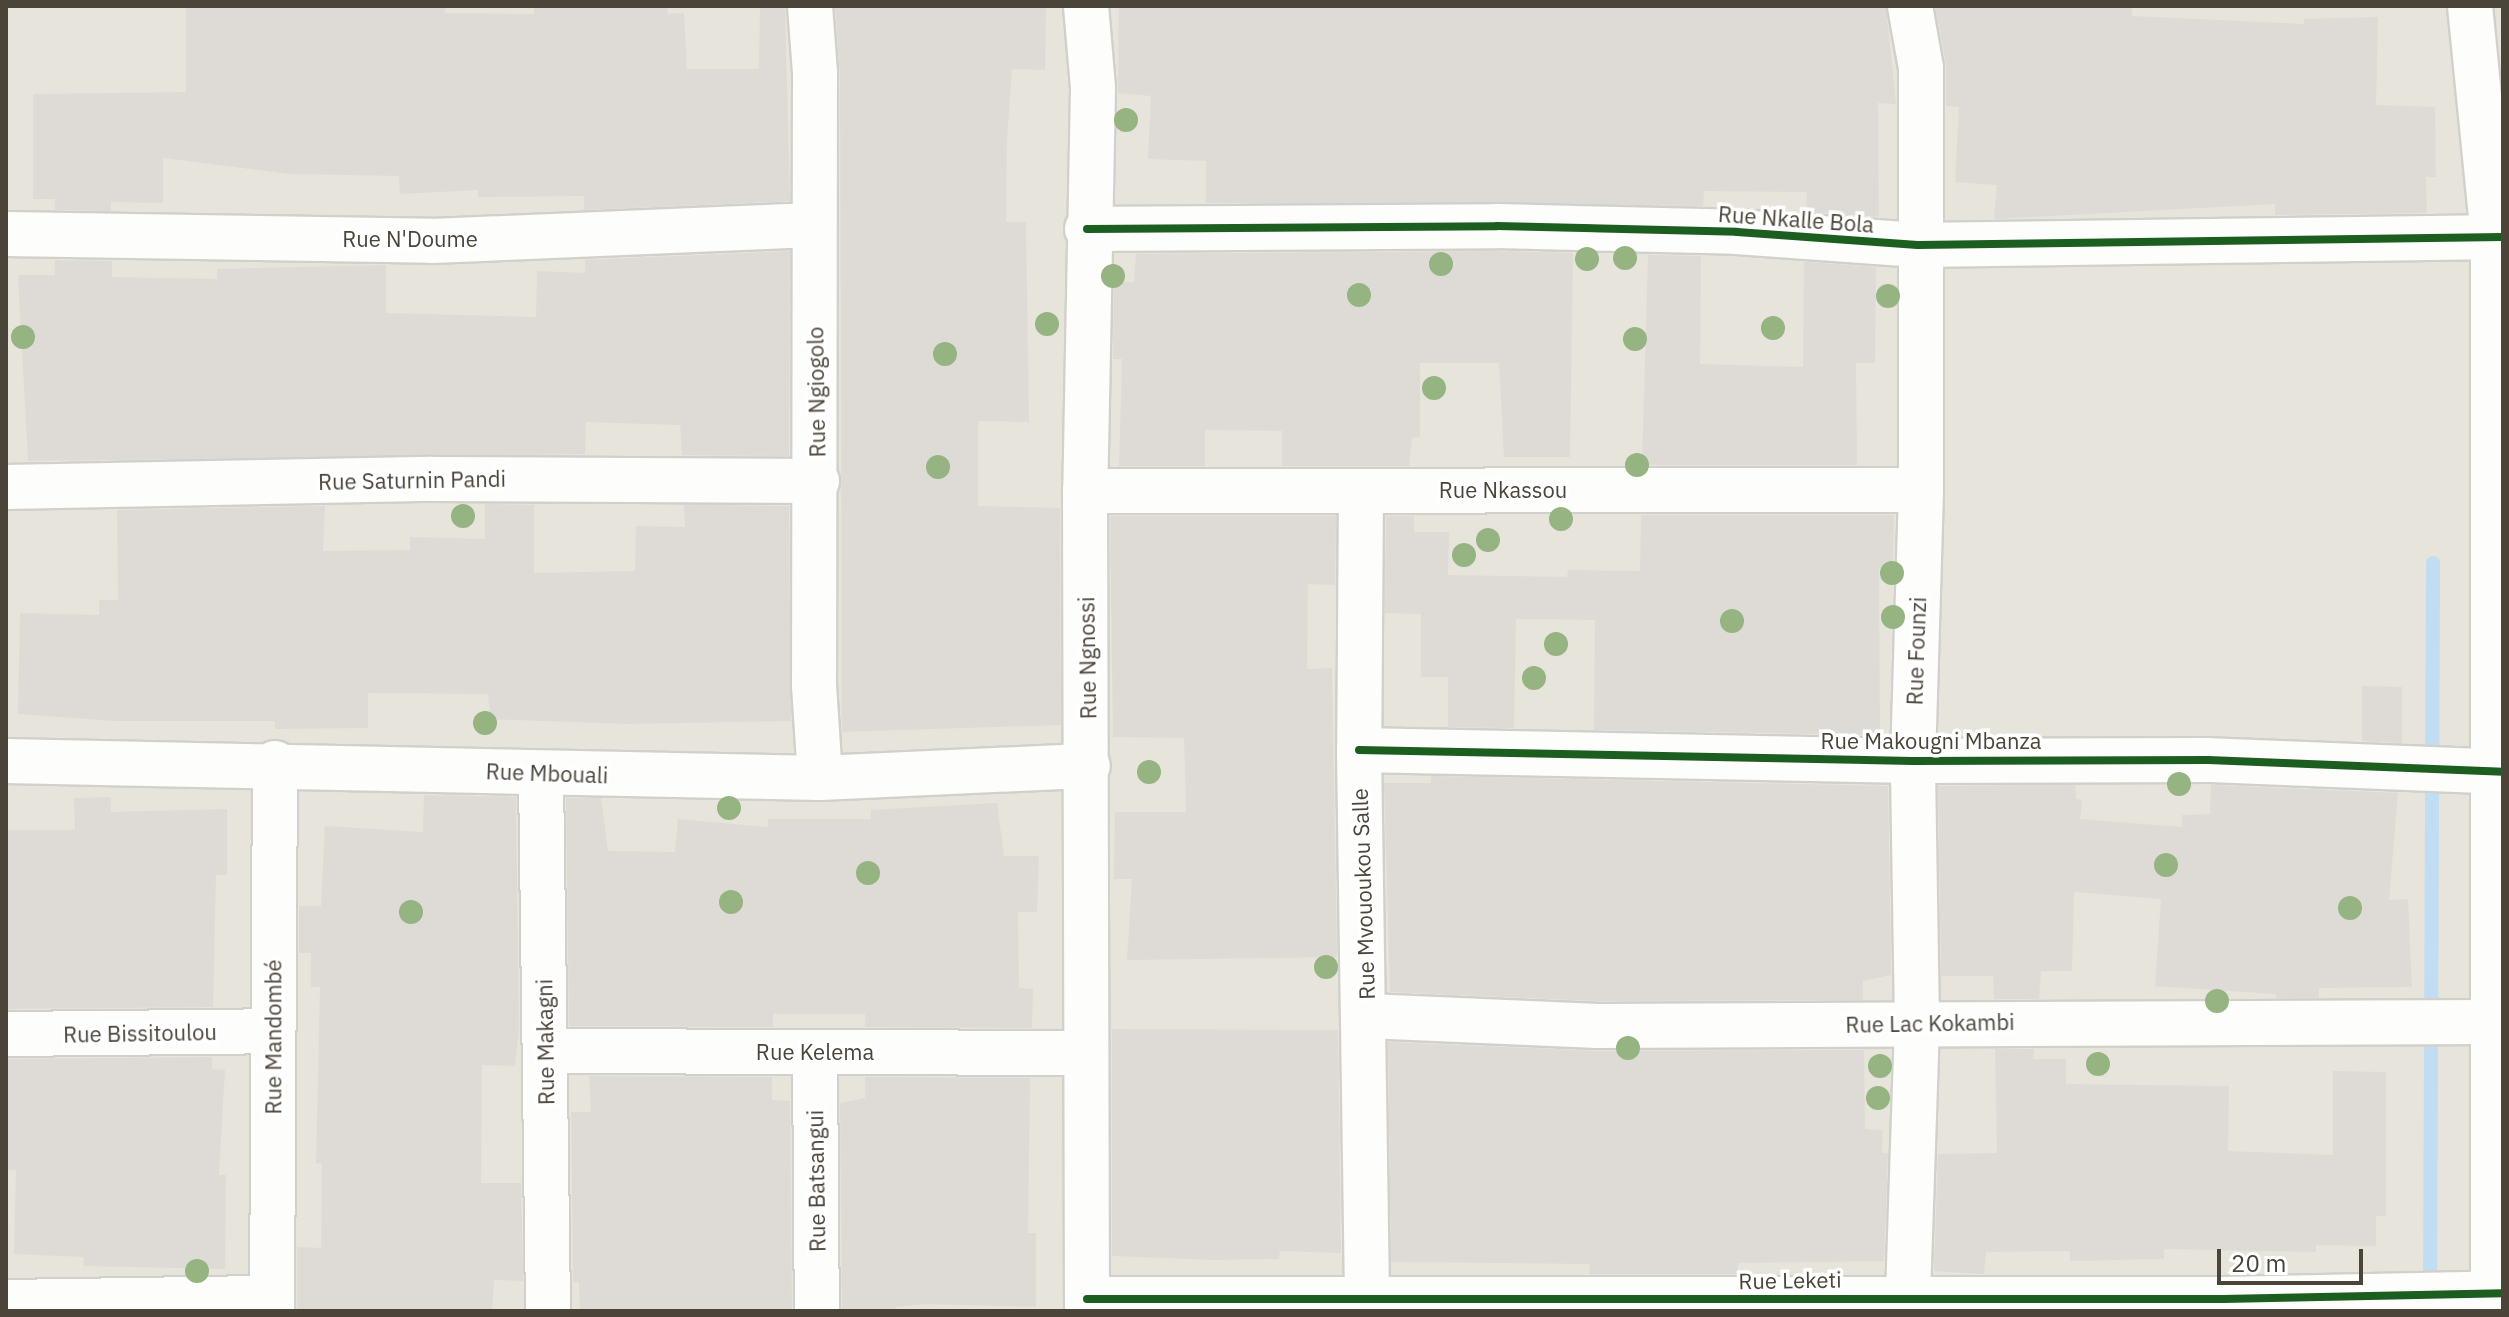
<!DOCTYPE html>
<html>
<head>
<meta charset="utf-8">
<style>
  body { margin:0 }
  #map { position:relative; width:2509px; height:1317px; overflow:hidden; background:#f4f2ee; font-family:"IBM Plex Sans",sans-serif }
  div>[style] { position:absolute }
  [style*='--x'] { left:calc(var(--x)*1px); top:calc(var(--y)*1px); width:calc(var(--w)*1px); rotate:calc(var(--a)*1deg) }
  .residential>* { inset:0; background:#e7e4dc }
  .stream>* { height:14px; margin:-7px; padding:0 7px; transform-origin:7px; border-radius:7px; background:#c0ddf1 }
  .building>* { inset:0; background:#dedbd6 }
  .roads { filter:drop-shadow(2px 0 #d2d0cb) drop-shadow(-2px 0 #d2d0cb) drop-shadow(0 2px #d2d0cb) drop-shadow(0 -2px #d2d0cb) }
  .street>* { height:44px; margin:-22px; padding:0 22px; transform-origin:22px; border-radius:22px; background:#fdfdfc }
  .cycleway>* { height:8px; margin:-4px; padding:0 4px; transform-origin:4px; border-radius:4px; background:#1b5e20 }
  .trees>* { width:24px; height:24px; margin:-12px; border-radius:50%; background:#96b382 }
  span { translate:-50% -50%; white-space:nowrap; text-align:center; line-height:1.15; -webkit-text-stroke:7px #fff; paint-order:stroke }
  .street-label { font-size:22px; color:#4b4439 }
  .frame { position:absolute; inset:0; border:8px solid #4b4439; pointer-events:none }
  .scale { position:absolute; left:2217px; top:1249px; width:146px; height:36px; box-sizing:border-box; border:4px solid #4b4439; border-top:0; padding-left:10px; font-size:24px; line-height:28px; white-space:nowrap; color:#4b4439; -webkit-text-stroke:6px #fff; paint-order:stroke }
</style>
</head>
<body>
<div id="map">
  <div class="residential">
    <i style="clip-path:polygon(6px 6px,2503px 6px,2503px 1311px,6px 1311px)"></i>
  </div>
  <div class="stream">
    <i style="--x:2430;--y:1290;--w:727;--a:-89.76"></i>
  </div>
  <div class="building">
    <i style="clip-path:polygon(186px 6px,445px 6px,445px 13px,534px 14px,534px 6px,667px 6px,668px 14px,684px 13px,687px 69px,759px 69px,760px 6px,785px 6px,790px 201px,584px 210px,584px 196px,478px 197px,478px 190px,400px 194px,399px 176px,290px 174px,163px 158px,163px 203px,111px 202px,111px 211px,55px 210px,55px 199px,33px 199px,33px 94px,186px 92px)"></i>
    <i style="clip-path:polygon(835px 6px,1046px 6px,1045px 70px,1012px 69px,1007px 140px,1006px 222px,1026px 222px,1029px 422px,978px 421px,978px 506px,1060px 508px,1061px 725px,842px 732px,840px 73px)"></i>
    <i style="clip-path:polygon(1119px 6px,1886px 6px,1896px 104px,1878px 103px,1879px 217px,1806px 212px,1807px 192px,1704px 191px,1703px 206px,1206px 203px,1206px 161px,1148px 159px,1151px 96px,1118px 93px)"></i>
    <i style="clip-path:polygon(1935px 6px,2132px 6px,2132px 16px,2304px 24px,2304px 19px,2378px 17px,2376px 105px,2435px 107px,2436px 177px,2426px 177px,2427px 213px,2275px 215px,2275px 204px,1994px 219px,1997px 185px,1955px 182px,1959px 107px,1946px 106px,1946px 64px)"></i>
    <i style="clip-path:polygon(790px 251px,789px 456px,682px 455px,680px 425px,586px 422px,585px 454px,28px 461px,18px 275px,55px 275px,55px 260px,112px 261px,112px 277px,217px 279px,217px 269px,386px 265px,386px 313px,536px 317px,537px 271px,585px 273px,585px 260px)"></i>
    <i style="clip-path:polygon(1497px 251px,1573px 253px,1570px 457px,1504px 457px,1499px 363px,1420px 363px,1420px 437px,1412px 438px,1409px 466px,1282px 466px,1282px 431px,1205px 430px,1205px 466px,1119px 466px,1122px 359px,1113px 359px,1114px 282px,1134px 282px,1136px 254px)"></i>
    <i style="clip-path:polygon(1648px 255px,1701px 256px,1700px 364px,1803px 367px,1804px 262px,1876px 267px,1875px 363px,1856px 363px,1857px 465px,1642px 465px)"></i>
    <i style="clip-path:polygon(485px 504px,534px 505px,534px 573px,635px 571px,636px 526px,685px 527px,684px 505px,789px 506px,791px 721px,627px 724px,490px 719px,488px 694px,368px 693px,368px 728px,275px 729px,275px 721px,115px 721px,18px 714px,20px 613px,99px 615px,99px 600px,118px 600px,117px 510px,325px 506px,323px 551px,410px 550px,410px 537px,485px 539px)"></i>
    <i style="clip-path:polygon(1641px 515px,1894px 515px,1893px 567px,1879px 568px,1880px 735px,1594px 730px,1595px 620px,1516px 619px,1514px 728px,1448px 727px,1448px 677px,1421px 677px,1421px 614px,1385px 613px,1386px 516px,1414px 516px,1414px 532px,1449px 532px,1448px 575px,1567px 577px,1568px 570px,1640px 571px)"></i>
    <i style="clip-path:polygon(1110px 516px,1336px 516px,1335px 585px,1308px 584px,1307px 669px,1332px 668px,1337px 957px,1127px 960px,1132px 879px,1114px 879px,1115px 812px,1186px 812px,1184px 738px,1113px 737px)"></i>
    <i style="clip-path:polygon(2362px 686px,2402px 687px,2402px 743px,2362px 741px)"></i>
    <i style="clip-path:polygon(1431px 776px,1888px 786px,1891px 975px,1863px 981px,1863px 1000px,1598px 1001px,1390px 992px,1384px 783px,1431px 783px)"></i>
    <i style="clip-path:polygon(2075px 785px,2076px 799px,2082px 800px,2080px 819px,2182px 827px,2182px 815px,2210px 814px,2211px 785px,2398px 793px,2389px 900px,2408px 899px,2412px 987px,2319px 988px,2319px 998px,2276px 998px,2276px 994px,2155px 986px,2161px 899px,2074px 892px,2072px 971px,2041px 971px,2039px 999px,1994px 999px,1993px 976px,1941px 976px,1938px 786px)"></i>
    <i style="clip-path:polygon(424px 795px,516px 797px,519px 1028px,515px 1066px,482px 1065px,481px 1183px,521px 1183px,523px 1281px,494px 1280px,492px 1311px,297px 1311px,297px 1247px,321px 1248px,322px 1164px,316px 1163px,320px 987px,311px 987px,311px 953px,299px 953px,299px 906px,321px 906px,325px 826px,423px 832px)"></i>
    <i style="clip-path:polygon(111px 797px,111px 812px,227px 809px,227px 875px,216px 875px,213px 1007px,6px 1009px,6px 830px,75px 830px,74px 798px)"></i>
    <i style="clip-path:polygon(566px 798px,601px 798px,608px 851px,675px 852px,678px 819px,768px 827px,768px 819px,871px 819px,871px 810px,997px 803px,1004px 856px,1039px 856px,1037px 912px,1018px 912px,1019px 988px,1033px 989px,1032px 1028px,865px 1027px,865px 1014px,773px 1014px,773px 1027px,569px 1026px)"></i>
    <i style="clip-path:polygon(1112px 1029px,1338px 1030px,1341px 1253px,1280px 1251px,1279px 1259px,1214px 1260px,1112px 1256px)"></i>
    <i style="clip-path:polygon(1388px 1042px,1598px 1051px,1864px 1050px,1865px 1129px,1883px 1130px,1882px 1153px,1888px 1153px,1884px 1261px,1738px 1263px,1738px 1274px,1589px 1274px,1590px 1264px,1391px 1262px)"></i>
    <i style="clip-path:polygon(1995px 1049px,2034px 1049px,2033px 1059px,2066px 1059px,2066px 1084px,2229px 1086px,2228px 1151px,2333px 1155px,2333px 1071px,2386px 1072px,2386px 1216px,2376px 1216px,2376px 1246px,2316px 1245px,2316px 1252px,2164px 1249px,2164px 1259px,2070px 1261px,2070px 1251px,1986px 1252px,1984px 1274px,1934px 1271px,1938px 1154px,1997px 1153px)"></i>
    <i style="clip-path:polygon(212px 1057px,212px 1069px,225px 1070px,219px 1175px,226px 1175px,225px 1269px,83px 1266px,84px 1257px,14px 1254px,16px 1170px,6px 1170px,6px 1059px)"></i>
    <i style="clip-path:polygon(589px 1076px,772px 1077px,772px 1100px,790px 1101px,792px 1311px,580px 1311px,579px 1282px,573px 1282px,571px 1112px,591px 1112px)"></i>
    <i style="clip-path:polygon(865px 1077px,1030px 1078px,1028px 1233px,1036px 1233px,1036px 1307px,926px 1304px,896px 1307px,896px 1311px,842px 1311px,840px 1103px,865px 1098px)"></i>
  </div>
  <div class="roads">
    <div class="street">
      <i style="--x:810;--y:6;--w:67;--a:85.7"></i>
      <i style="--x:815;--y:73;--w:612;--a:90.09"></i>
      <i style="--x:814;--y:685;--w:93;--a:86.3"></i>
      <i style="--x:1086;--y:6;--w:82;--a:85.1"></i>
      <i style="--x:1093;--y:88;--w:403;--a:91.1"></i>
      <i style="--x:1085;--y:491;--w:820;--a:89.86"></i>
      <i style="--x:2470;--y:6;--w:232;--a:84.3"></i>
      <i style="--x:2493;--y:237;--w:1074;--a:90"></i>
      <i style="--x:1087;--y:229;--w:410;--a:-0.4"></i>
      <i style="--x:1497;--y:226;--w:240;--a:1.4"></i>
      <i style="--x:1737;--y:232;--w:181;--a:4.1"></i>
      <i style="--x:1918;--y:245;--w:585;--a:-0.78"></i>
      <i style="--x:6;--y:234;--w:426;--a:0.9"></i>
      <i style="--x:432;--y:241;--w:381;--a:-2.4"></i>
      <i style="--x:6;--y:487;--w:426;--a:-1.1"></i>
      <i style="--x:432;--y:479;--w:385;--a:0.3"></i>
      <i style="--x:1085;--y:491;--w:836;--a:-0.07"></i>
      <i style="--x:1361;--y:491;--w:259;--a:90.4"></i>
      <i style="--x:1359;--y:750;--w:548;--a:89.16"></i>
      <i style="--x:1359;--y:750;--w:554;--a:1.14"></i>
      <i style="--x:1913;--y:761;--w:295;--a:-0.2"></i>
      <i style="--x:2208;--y:760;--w:295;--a:2.3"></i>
      <i style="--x:6;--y:761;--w:814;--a:1.2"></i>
      <i style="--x:820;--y:778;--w:268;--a:-2.6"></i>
      <i style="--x:541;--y:774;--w:537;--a:89.25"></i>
      <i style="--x:1367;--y:1016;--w:231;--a:2.5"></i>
      <i style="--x:1598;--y:1026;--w:895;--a:-0.26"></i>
      <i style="--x:6;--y:1034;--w:267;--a:-0.6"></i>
      <i style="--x:546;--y:1051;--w:539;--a:0.21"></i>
      <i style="--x:815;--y:1052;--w:259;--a:89.6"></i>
      <i style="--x:1908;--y:1296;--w:272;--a:-88.1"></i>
      <i style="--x:1917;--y:1024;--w:263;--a:-90.9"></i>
      <i style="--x:1913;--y:761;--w:271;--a:-88.3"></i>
      <i style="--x:1921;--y:490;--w:422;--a:-90"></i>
      <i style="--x:1921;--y:68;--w:63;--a:-100.1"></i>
      <i style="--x:1087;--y:1299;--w:1136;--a:0"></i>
      <i style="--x:2223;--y:1299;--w:280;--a:-1.2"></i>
      <i style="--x:6;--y:1302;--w:266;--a:-0.9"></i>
      <i style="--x:272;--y:1311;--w:548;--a:-89.69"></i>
    </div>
  </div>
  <div class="cycleway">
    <i style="--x:1087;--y:229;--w:410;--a:-0.4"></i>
    <i style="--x:1497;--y:226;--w:240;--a:1.4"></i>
    <i style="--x:1737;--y:232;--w:181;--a:4.1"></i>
    <i style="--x:1918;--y:245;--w:585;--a:-0.78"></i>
    <i style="--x:1359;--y:750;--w:554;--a:1.14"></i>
    <i style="--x:1913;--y:761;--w:295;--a:-0.2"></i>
    <i style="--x:2208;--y:760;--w:295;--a:2.3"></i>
    <i style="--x:1087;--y:1299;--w:1136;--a:0"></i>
    <i style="--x:2223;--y:1299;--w:280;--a:-1.2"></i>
  </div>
  <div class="trees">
    <i style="left:1126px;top:120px"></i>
    <i style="left:1625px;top:258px"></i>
    <i style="left:1587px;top:259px"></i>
    <i style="left:1441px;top:264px"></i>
    <i style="left:1113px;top:276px"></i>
    <i style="left:1359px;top:295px"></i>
    <i style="left:1888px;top:296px"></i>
    <i style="left:1047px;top:324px"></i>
    <i style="left:1773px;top:328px"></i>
    <i style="left:23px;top:337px"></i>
    <i style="left:1635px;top:339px"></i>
    <i style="left:945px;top:354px"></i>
    <i style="left:1434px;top:388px"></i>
    <i style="left:1637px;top:465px"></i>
    <i style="left:938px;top:467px"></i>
    <i style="left:463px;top:516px"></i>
    <i style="left:1561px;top:519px"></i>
    <i style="left:1488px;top:540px"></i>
    <i style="left:1464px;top:555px"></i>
    <i style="left:1892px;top:573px"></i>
    <i style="left:1893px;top:617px"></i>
    <i style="left:1732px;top:621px"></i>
    <i style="left:1556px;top:644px"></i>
    <i style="left:1534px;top:678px"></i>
    <i style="left:485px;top:723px"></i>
    <i style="left:1149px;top:772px"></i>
    <i style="left:2179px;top:784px"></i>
    <i style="left:729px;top:808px"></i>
    <i style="left:2166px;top:865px"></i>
    <i style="left:868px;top:873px"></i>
    <i style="left:731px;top:902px"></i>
    <i style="left:2350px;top:908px"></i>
    <i style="left:411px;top:912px"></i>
    <i style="left:1326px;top:967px"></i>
    <i style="left:2217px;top:1001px"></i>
    <i style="left:1628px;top:1048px"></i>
    <i style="left:2098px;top:1064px"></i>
    <i style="left:1880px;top:1066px"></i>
    <i style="left:1878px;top:1098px"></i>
    <i style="left:197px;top:1271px"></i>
  </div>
  <div class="street-label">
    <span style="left:1796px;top:219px;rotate:4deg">Rue Nkalle Bola</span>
    <span style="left:410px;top:239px">Rue N'Doume</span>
    <span style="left:816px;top:392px;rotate:-91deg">Rue Ngiogolo</span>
    <span style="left:412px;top:480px;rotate:-1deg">Rue Saturnin Pandi</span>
    <span style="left:1503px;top:490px">Rue Nkassou</span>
    <span style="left:1916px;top:651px;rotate:-88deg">Rue Founzi</span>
    <span style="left:1087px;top:658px;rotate:-91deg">Rue Ngnossi</span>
    <span style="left:1931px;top:741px">Rue Makougni Mbanza</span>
    <span style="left:547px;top:773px;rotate:2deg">Rue Mbouali</span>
    <span style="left:1363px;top:894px;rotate:-92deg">Rue Mvououkou Salle</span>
    <span style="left:1930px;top:1023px;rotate:-1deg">Rue Lac Kokambi</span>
    <span style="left:140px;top:1033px;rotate:-1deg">Rue Bissitoulou</span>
    <span style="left:273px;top:1037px;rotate:-90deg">Rue Mandombé</span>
    <span style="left:545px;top:1042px;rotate:-91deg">Rue Makagni</span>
    <span style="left:815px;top:1052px">Rue Kelema</span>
    <span style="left:816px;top:1181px;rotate:-91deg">Rue Batsangui</span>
    <span style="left:1790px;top:1280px;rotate:-1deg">Rue Leketi</span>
  </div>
  <div class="frame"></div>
  <div class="scale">20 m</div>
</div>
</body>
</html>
